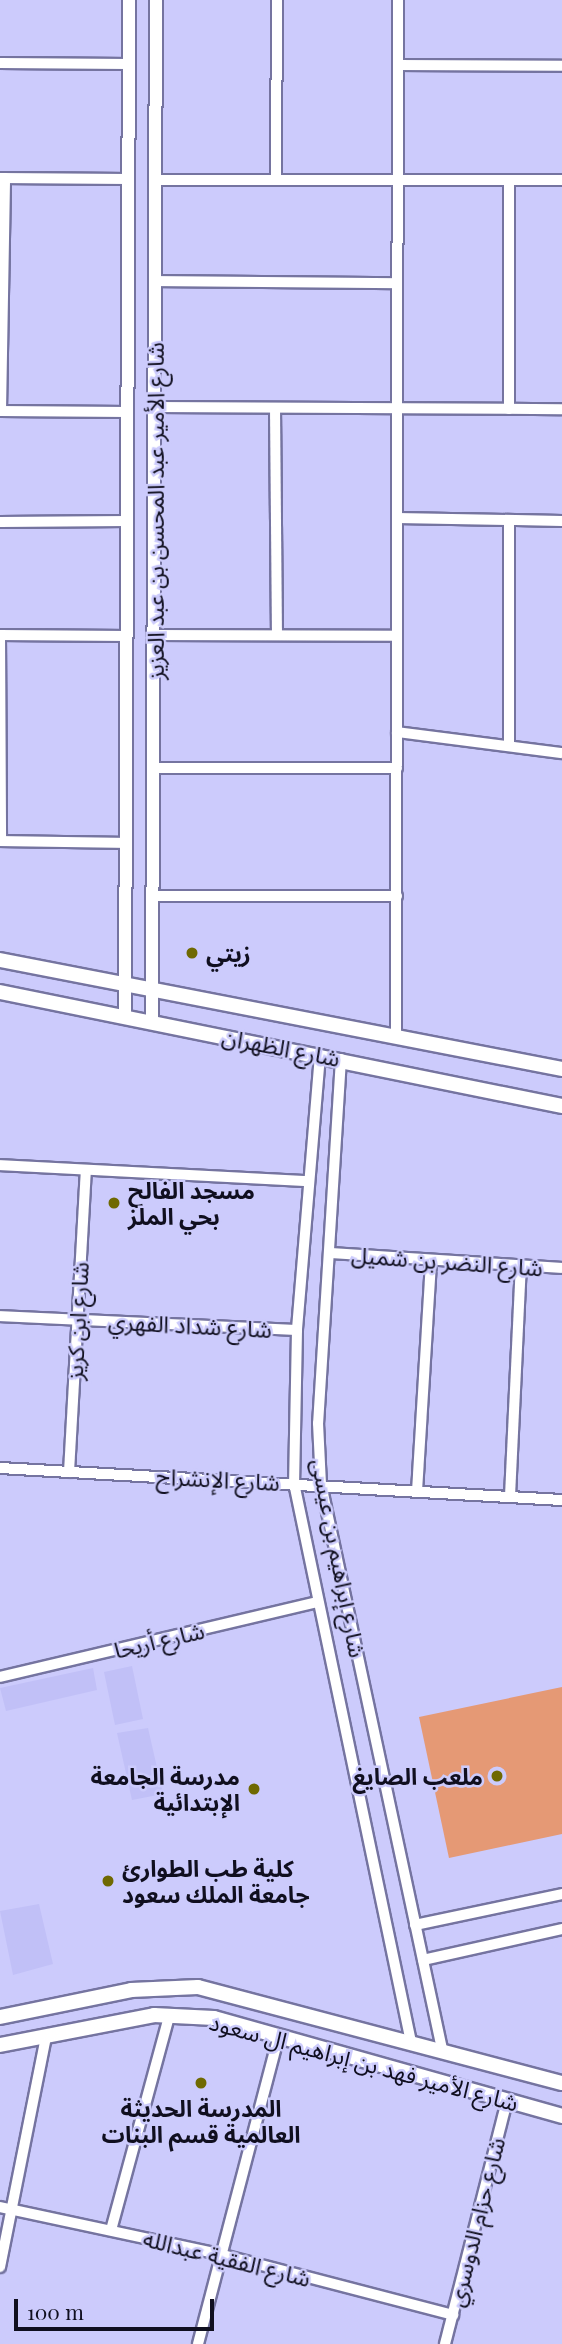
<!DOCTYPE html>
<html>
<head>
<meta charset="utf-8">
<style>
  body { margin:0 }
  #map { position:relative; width:562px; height:2344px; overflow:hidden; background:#cccbfc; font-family:"Playfair Display","Noto Sans Arabic",serif }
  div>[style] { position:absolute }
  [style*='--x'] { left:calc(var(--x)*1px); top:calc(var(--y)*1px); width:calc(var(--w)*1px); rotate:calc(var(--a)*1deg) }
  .built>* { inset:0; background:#c1c0f7 }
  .green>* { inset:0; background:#e59975 }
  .roads { filter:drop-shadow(2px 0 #7574a0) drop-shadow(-2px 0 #7574a0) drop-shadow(0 2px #7574a0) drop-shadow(0 -2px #7574a0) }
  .minor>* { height:10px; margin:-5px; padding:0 5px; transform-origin:5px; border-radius:5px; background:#fff }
  .tertiary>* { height:12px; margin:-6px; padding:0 6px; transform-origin:6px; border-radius:6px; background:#fff }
  .secondary>* { height:14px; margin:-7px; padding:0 7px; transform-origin:7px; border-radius:7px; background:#fff }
  .dots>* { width:19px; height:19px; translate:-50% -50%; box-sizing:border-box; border:4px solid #cccbfc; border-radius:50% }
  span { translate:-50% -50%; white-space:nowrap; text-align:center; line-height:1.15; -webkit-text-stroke:5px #cccbfc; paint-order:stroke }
  .street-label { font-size:23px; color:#100f1f }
  .poi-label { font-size:23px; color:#100f1f; font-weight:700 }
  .left { translate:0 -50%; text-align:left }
  .right { translate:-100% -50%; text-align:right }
  .scale { position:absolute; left:14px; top:2299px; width:200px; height:32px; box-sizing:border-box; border:4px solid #100f1f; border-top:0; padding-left:9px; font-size:21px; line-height:24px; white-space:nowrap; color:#100f1f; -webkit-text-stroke:5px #cccbfc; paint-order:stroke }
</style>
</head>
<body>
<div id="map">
  <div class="built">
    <i style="clip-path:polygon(132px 1666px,143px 1719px,115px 1725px,104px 1672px)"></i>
    <i style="clip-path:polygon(93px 1668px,97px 1690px,6px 1711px,0 1688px)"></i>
    <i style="clip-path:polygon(148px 1728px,163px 1794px,132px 1800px,117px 1733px)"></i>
    <i style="clip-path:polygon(39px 1904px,53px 1964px,13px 1975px,0 1911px)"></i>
  </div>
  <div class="green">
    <i style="clip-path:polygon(562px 1687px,562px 1834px,449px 1858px,419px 1717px)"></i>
  </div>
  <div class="roads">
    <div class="minor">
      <i style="--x:0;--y:63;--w:128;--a:0.4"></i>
      <i style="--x:398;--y:65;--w:164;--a:0.3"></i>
      <i style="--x:0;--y:178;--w:128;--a:0.4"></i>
      <i style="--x:156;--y:180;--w:406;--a:0"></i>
      <i style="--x:276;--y:180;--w:180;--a:-89.7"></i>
      <i style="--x:155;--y:281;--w:242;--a:0.5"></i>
      <i style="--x:155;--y:407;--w:407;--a:0.3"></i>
      <i style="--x:275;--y:408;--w:227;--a:89.5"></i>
      <i style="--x:509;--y:409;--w:229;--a:-90"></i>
      <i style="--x:0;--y:411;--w:127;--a:0.5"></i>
      <i style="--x:1;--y:411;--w:233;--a:-89"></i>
      <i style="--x:397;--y:518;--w:165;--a:1"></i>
      <i style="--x:509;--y:520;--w:226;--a:90"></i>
      <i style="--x:0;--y:522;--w:127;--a:-0.5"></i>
      <i style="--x:0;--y:635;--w:206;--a:89.7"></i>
      <i style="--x:0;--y:635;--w:127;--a:0.5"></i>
      <i style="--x:154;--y:635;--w:243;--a:0.2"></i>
      <i style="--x:397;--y:732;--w:166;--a:7.3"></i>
      <i style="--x:154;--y:768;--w:243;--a:0"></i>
      <i style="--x:0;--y:841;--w:126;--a:0.9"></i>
      <i style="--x:153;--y:896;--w:244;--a:0"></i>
      <i style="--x:396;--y:1036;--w:1036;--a:-89.89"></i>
      <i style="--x:320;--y:1055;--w:276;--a:94.8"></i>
      <i style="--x:297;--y:1330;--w:153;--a:91.1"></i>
      <i style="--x:294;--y:1483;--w:571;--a:78.18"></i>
      <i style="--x:341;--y:1059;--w:365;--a:93.6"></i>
      <i style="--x:318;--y:1423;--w:61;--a:87.2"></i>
      <i style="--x:321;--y:1484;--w:578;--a:77.91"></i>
      <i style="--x:0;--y:1165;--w:309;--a:3"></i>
      <i style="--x:332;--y:1253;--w:230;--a:3.7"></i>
      <i style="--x:0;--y:1316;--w:297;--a:2.7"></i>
      <i style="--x:0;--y:1468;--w:563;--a:3.26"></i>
      <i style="--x:69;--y:1472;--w:302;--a:-86.8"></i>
      <i style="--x:417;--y:1491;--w:230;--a:-86.5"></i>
      <i style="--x:510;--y:1496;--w:230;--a:-87.3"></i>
      <i style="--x:0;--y:1677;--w:326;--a:-13.3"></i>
      <i style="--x:415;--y:1925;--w:150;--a:-11.9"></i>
      <i style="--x:423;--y:1960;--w:142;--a:-12.6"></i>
      <i style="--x:0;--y:2207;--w:228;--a:12.1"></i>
      <i style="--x:223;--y:2255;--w:238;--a:14.6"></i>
      <i style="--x:111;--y:2230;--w:222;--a:-74.8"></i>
      <i style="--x:0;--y:2267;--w:236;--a:-78.7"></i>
      <i style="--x:198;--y:2344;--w:319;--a:-75.3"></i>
      <i style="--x:445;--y:2344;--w:252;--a:-75.7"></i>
    </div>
    <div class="tertiary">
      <i style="--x:125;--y:1016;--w:1016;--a:-89.77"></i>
      <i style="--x:152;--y:1022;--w:1022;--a:-89.78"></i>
    </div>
    <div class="secondary">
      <i style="--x:0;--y:960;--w:572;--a:10.98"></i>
      <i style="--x:0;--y:992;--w:573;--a:11.47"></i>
      <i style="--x:0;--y:2017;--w:134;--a:-11.6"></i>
      <i style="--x:131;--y:1990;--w:67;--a:-2.6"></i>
      <i style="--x:198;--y:1987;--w:376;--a:14.8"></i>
      <i style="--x:0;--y:2045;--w:157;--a:-11"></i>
      <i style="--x:154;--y:2015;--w:60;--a:2.9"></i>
      <i style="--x:214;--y:2018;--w:362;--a:15.7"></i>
    </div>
  </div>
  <div class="dots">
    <i style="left:192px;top:953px;background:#6f6901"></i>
    <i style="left:114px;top:1203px;background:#6f6901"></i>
    <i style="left:497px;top:1776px;background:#6f6901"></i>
    <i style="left:254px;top:1789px;background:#6f6901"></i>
    <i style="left:108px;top:1881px;background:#6f6901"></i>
    <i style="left:201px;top:2083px;background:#6f6901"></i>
  </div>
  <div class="street-label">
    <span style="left:155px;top:511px;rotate:-90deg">شارع الأمير عبد المحسن بن عبد العزيز</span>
    <span style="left:281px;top:1047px;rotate:11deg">شارع الظهران</span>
    <span style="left:447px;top:1261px;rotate:4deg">شارع النضر بن شميل</span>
    <span style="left:77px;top:1321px;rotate:-87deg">شارع ابن كريز</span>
    <span style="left:190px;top:1325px;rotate:3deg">شارع شداد الفهري</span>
    <span style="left:218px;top:1479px;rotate:3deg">شارع الإنشراح</span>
    <span style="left:339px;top:1558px;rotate:79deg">شارع إبراهيم بن عيسى</span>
    <span style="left:159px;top:1640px;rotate:-13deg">شارع أريحا</span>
    <span style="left:364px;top:2062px;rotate:15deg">شارع الأمير فهد بن إبراهيم ال سعود</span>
    <span style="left:476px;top:2222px;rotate:-76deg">شارع حزام الدوسري</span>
    <span style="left:227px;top:2258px;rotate:14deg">شارع الفقية عبدالله</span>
  </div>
  <div class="poi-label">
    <span class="left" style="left:206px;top:953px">زيتي</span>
    <span class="left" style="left:128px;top:1203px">مسجد الفالح<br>بحي الملز</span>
    <span class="right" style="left:240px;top:1789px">مدرسة الجامعة<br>الإبتدائية</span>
    <span class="right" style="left:483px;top:1776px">ملعب الصايغ</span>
    <span class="left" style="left:122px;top:1881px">كلية طب الطوارئ<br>جامعة الملك سعود</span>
    <span style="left:201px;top:2121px">المدرسة الحديثة<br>العالمية قسم البنات</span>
  </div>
  <div class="scale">100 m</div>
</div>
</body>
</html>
